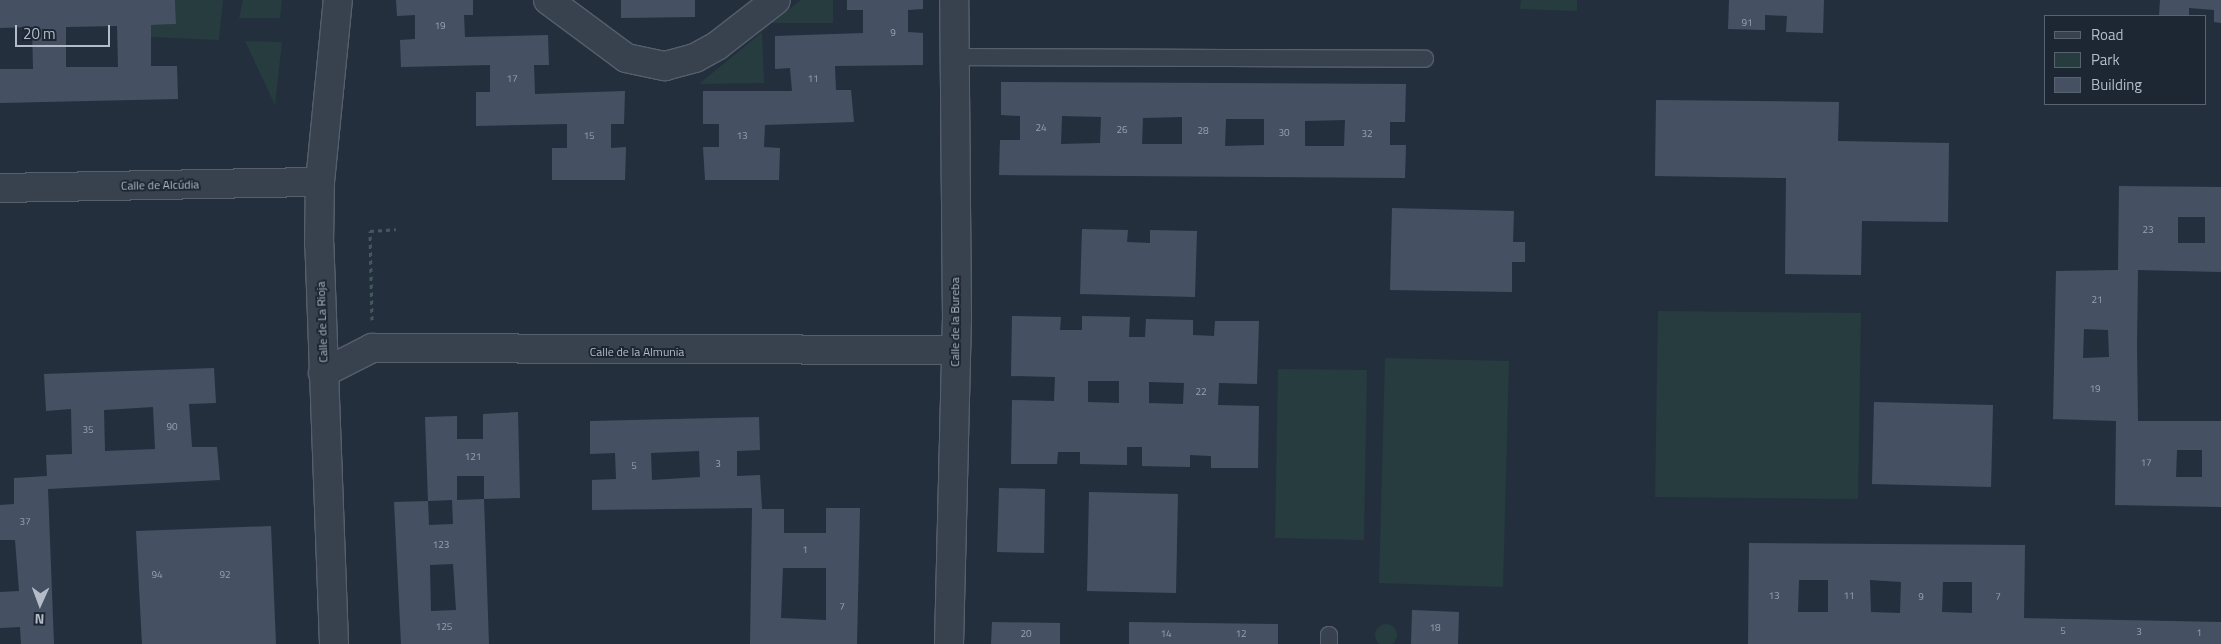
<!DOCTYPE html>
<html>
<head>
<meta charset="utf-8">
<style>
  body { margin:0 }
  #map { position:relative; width:2221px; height:644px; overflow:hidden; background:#242f3e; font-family:"Titillium Web",sans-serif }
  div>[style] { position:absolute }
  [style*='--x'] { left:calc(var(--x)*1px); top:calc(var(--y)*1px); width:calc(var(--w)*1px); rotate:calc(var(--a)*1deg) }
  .green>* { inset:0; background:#263c3f }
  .round { border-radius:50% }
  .building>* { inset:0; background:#455162 }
  .path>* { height:3px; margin-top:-1.5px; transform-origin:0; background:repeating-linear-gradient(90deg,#44595c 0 4px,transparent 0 8px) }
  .roads { filter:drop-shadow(1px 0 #565f6c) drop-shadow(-1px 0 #565f6c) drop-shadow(0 1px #565f6c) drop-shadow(0 -1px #565f6c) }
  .service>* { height:16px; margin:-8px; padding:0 8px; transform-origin:8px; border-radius:8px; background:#38414e }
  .minor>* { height:28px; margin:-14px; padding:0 14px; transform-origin:14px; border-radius:14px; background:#38414e }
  span { translate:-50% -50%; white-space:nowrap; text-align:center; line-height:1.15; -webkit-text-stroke:4px #1d2633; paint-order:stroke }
  .number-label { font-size:10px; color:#98a1af }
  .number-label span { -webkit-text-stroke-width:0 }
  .street-label { font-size:12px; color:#b4bcc9 }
  .legend { position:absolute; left:2044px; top:15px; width:162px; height:90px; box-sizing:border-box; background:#1d2633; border:1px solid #59626f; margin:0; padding:6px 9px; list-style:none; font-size:15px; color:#b4bcc9 }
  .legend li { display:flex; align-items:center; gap:10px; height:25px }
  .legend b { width:25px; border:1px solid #59626f }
  .north { position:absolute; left:15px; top:579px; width:50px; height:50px; -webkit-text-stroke:4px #1d2633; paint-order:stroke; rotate:182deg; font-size:14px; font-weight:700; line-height:20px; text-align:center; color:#b4bcc9 }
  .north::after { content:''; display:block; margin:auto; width:18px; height:22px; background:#b4bcc9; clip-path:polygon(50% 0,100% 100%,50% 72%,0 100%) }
  .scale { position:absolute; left:15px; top:25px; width:95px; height:22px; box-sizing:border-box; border:2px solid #b4bcc9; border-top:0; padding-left:6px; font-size:15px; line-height:18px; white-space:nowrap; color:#b4bcc9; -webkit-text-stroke:4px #1d2633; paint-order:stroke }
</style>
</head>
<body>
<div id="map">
  <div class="green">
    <i style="clip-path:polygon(175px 0,223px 0,219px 40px,151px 37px,151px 25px,176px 24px)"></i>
    <i style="clip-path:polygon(243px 0,282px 0,280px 18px,239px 18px)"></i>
    <i style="clip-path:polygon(801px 0,833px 0,833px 23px,770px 23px)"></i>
    <i style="clip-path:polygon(1521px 0,1577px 0,1577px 11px,1520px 9px)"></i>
    <i style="clip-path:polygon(762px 32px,764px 83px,699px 84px)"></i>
    <i style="clip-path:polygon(245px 41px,282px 42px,275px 105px)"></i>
    <i style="clip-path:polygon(1658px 311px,1861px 313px,1858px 499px,1655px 497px)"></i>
    <i style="clip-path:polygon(1385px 358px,1509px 361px,1503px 587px,1379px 583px)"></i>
    <i style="clip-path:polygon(1278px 369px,1367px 370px,1364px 540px,1275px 538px)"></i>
    <i class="round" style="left:1375px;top:624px;width:22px;height:22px"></i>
  </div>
  <div class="building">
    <i style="clip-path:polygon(evenodd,0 0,175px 0,176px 24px,151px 25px,151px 66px,177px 66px,178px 99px,0 103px,0 69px,33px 69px,32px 27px,0 28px,0 0,117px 26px,118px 67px,66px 67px,66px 27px,117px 26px)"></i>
    <i style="clip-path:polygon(396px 0,473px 0,473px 15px,464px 15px,465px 37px,548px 35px,549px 65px,534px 65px,535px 94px,625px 91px,624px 124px,611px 124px,611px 148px,626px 147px,625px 180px,552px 180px,552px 148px,567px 148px,567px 124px,476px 126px,476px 92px,490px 92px,490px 65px,401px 67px,400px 40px,415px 39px,415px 15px,397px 16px)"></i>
    <i style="clip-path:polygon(621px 0,695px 0,695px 17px,621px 18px)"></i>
    <i style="clip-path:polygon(847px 0,923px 0,923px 9px,908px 10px,908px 32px,923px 33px,923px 65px,835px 66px,836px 90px,851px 90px,854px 122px,765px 125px,764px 147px,780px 148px,779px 180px,705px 180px,703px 147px,719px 147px,719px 124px,703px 124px,703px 91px,792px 91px,790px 68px,775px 69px,775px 36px,863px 33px,863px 10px,847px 10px)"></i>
    <i style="clip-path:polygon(1729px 0,1824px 0,1823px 33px,1786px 32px,1787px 16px,1765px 15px,1765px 30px,1728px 29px)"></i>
    <i style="clip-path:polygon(2160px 0,2221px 0,2221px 23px,2214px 22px,2214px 10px,2189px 8px,2189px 16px,2159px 16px)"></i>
    <i style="clip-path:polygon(evenodd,1001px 82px,1406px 84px,1405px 122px,1390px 122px,1390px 145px,1406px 145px,1405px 178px,999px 175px,1000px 140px,1020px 140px,1020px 116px,1001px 115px,1001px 82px,1062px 116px,1101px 117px,1100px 143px,1061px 144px,1062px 116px,1001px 82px,1182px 117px,1182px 144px,1142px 144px,1143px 118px,1182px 117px,1001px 82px,1226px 119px,1264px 119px,1264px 145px,1225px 146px,1226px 119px,1001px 82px,1345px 120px,1344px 146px,1305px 146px,1305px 121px,1345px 120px)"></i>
    <i style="clip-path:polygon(1656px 100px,1839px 102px,1838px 141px,1949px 143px,1948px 222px,1862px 221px,1861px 275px,1785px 274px,1786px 178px,1655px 176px)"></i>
    <i style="clip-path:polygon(evenodd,2119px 186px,2221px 187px,2221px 272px,2138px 270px,2137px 345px,2138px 421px,2221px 421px,2221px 507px,2115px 505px,2116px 421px,2053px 419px,2056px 271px,2118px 270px,2119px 186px,2178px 217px,2205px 217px,2205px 243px,2178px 243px,2178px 217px,2119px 186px,2084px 329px,2108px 330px,2109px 357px,2083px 358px,2084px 329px,2119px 186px,2177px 450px,2202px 450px,2202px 477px,2176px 477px,2177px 450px)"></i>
    <i style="clip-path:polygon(1392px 208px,1514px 211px,1513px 242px,1525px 242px,1525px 262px,1512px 262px,1512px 292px,1390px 290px)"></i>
    <i style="clip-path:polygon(1082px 229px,1128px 230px,1127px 242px,1150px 243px,1150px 230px,1197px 231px,1195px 297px,1080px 294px)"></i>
    <i style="clip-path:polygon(evenodd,1012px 316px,1061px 317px,1060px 330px,1082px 330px,1082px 316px,1130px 317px,1129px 337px,1145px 337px,1146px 319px,1193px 320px,1193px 335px,1214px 336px,1215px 321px,1259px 321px,1257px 384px,1219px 383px,1218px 405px,1259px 406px,1258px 468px,1211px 468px,1211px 456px,1190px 455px,1190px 467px,1142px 466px,1142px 447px,1127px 447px,1127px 465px,1080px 464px,1080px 452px,1058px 452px,1057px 464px,1011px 464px,1012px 400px,1054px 401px,1055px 377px,1011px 376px,1012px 316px,1088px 381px,1119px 381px,1119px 403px,1088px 402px,1088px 381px,1012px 316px,1149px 382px,1184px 383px,1183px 404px,1149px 403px,1149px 382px)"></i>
    <i style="clip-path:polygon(evenodd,214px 368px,216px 403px,189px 404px,192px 447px,217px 447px,220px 480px,48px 489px,54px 644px,21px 644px,20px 627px,0 628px,0 592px,19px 591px,15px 540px,0 540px,0 505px,14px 504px,14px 478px,47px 476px,46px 455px,72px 454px,71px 409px,46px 411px,44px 374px,214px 368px,153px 407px,155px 449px,105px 451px,104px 410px,153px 407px)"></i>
    <i style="clip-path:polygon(1874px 402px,1993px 405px,1991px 487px,1872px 484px)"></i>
    <i style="clip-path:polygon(evenodd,518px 412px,520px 498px,484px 499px,484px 476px,457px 476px,457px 500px,484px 499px,489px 644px,401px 644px,394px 502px,428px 501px,429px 525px,453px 524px,452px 500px,428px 501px,425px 417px,457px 416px,457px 439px,483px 439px,483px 414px,518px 412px,453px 564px,456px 610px,431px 611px,430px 565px,453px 564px)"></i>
    <i style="clip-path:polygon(evenodd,759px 417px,760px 450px,737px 451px,737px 476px,760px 475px,762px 509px,784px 509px,784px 533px,826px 533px,826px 508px,860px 508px,857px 644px,750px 644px,752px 508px,592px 510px,592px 480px,616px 479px,615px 453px,590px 454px,590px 421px,759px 417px,699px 451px,700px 477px,652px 480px,651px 453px,699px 451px,759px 417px,783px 568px,826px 568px,826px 620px,781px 618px,783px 568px)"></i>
    <i style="clip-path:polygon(999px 488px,1045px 489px,1044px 553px,997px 552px)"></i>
    <i style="clip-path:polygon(1089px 492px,1178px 494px,1176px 593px,1087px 591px)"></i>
    <i style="clip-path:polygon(271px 526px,276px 644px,142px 644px,136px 531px)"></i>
    <i style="clip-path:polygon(evenodd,1749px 543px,2025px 545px,2024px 618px,2221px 622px,2221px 644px,1748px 644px,1749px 543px,1799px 580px,1828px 580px,1828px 612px,1798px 612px,1799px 580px,1749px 543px,1870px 580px,1901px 582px,1900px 613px,1871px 612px,1870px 580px,1749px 543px,1943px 582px,1972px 582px,1972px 613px,1942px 612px,1943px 582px)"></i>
    <i style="clip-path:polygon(1412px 610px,1459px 612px,1458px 644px,1411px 644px)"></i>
    <i style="clip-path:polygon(992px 622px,1060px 623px,1060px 644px,991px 644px)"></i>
    <i style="clip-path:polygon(1129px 622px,1278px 624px,1278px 644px,1129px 644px)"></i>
  </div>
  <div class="path">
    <i style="--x:372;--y:320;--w:89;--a:-91.3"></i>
    <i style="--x:370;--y:231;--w:26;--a:-4"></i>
  </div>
  <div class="roads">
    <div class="service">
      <i style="--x:955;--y:57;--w:470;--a:0.2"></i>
      <i style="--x:1329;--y:644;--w:9;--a:-90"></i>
    </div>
    <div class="minor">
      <i style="--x:548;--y:0;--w:97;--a:36.6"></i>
      <i style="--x:626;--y:58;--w:40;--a:12"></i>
      <i style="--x:665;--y:66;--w:31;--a:-15"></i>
      <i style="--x:695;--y:58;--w:26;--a:-29"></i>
      <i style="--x:718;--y:45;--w:73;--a:-37.8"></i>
      <i style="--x:0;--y:188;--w:320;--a:-1.1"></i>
      <i style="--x:323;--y:373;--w:55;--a:-27"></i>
      <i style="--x:372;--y:348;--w:584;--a:0.2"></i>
      <i style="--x:334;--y:644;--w:400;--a:-92.1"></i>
      <i style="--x:319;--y:244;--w:62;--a:-89.1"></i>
      <i style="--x:320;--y:182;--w:183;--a:-84.4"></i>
      <i style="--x:949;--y:644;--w:325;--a:-88.6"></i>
      <i style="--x:957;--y:319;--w:319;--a:-90.5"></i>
    </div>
  </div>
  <div class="number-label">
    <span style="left:1747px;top:23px">91</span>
    <span style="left:440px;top:26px">19</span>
    <span style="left:893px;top:33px">9</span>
    <span style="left:512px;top:79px">17</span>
    <span style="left:813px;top:79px">11</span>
    <span style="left:1041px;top:128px">24</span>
    <span style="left:1122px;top:130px">26</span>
    <span style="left:1203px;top:131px">28</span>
    <span style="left:1284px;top:133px">30</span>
    <span style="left:1367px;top:134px">32</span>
    <span style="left:589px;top:136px">15</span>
    <span style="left:742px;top:136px">13</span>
    <span style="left:2148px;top:230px">23</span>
    <span style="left:2097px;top:300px">21</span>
    <span style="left:2095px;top:389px">19</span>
    <span style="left:1201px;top:392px">22</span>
    <span style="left:172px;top:427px">90</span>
    <span style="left:88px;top:430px">35</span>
    <span style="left:473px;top:457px">121</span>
    <span style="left:2146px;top:463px">17</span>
    <span style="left:718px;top:464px">3</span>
    <span style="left:634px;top:466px">5</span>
    <span style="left:25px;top:522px">37</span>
    <span style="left:441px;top:545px">123</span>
    <span style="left:805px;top:550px">1</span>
    <span style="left:157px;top:575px">94</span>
    <span style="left:225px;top:575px">92</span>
    <span style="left:1774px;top:596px">13</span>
    <span style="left:1849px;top:596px">11</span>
    <span style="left:1921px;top:597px">9</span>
    <span style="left:1998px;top:597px">7</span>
    <span style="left:842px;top:607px">7</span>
    <span style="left:444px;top:627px">125</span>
    <span style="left:1435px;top:628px">18</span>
    <span style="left:2063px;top:631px">5</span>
    <span style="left:2139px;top:632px">3</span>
    <span style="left:2199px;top:633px">1</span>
    <span style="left:1026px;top:634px">20</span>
    <span style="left:1166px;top:634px">14</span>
    <span style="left:1241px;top:634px">12</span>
  </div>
  <div class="street-label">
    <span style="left:160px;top:185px;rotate:-1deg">Calle de Alcúdia</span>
    <span style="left:322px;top:322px;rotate:-92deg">Calle de La Rioja</span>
    <span style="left:955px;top:322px;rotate:-90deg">Calle de la Bureba</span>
    <span style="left:637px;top:352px">Calle de la Almunia</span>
  </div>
  <ul class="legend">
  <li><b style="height:6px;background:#38414e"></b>Road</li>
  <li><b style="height:14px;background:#263c3f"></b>Park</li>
  <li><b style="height:14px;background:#455162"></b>Building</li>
  </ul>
  <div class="north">N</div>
  <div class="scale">20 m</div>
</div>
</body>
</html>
